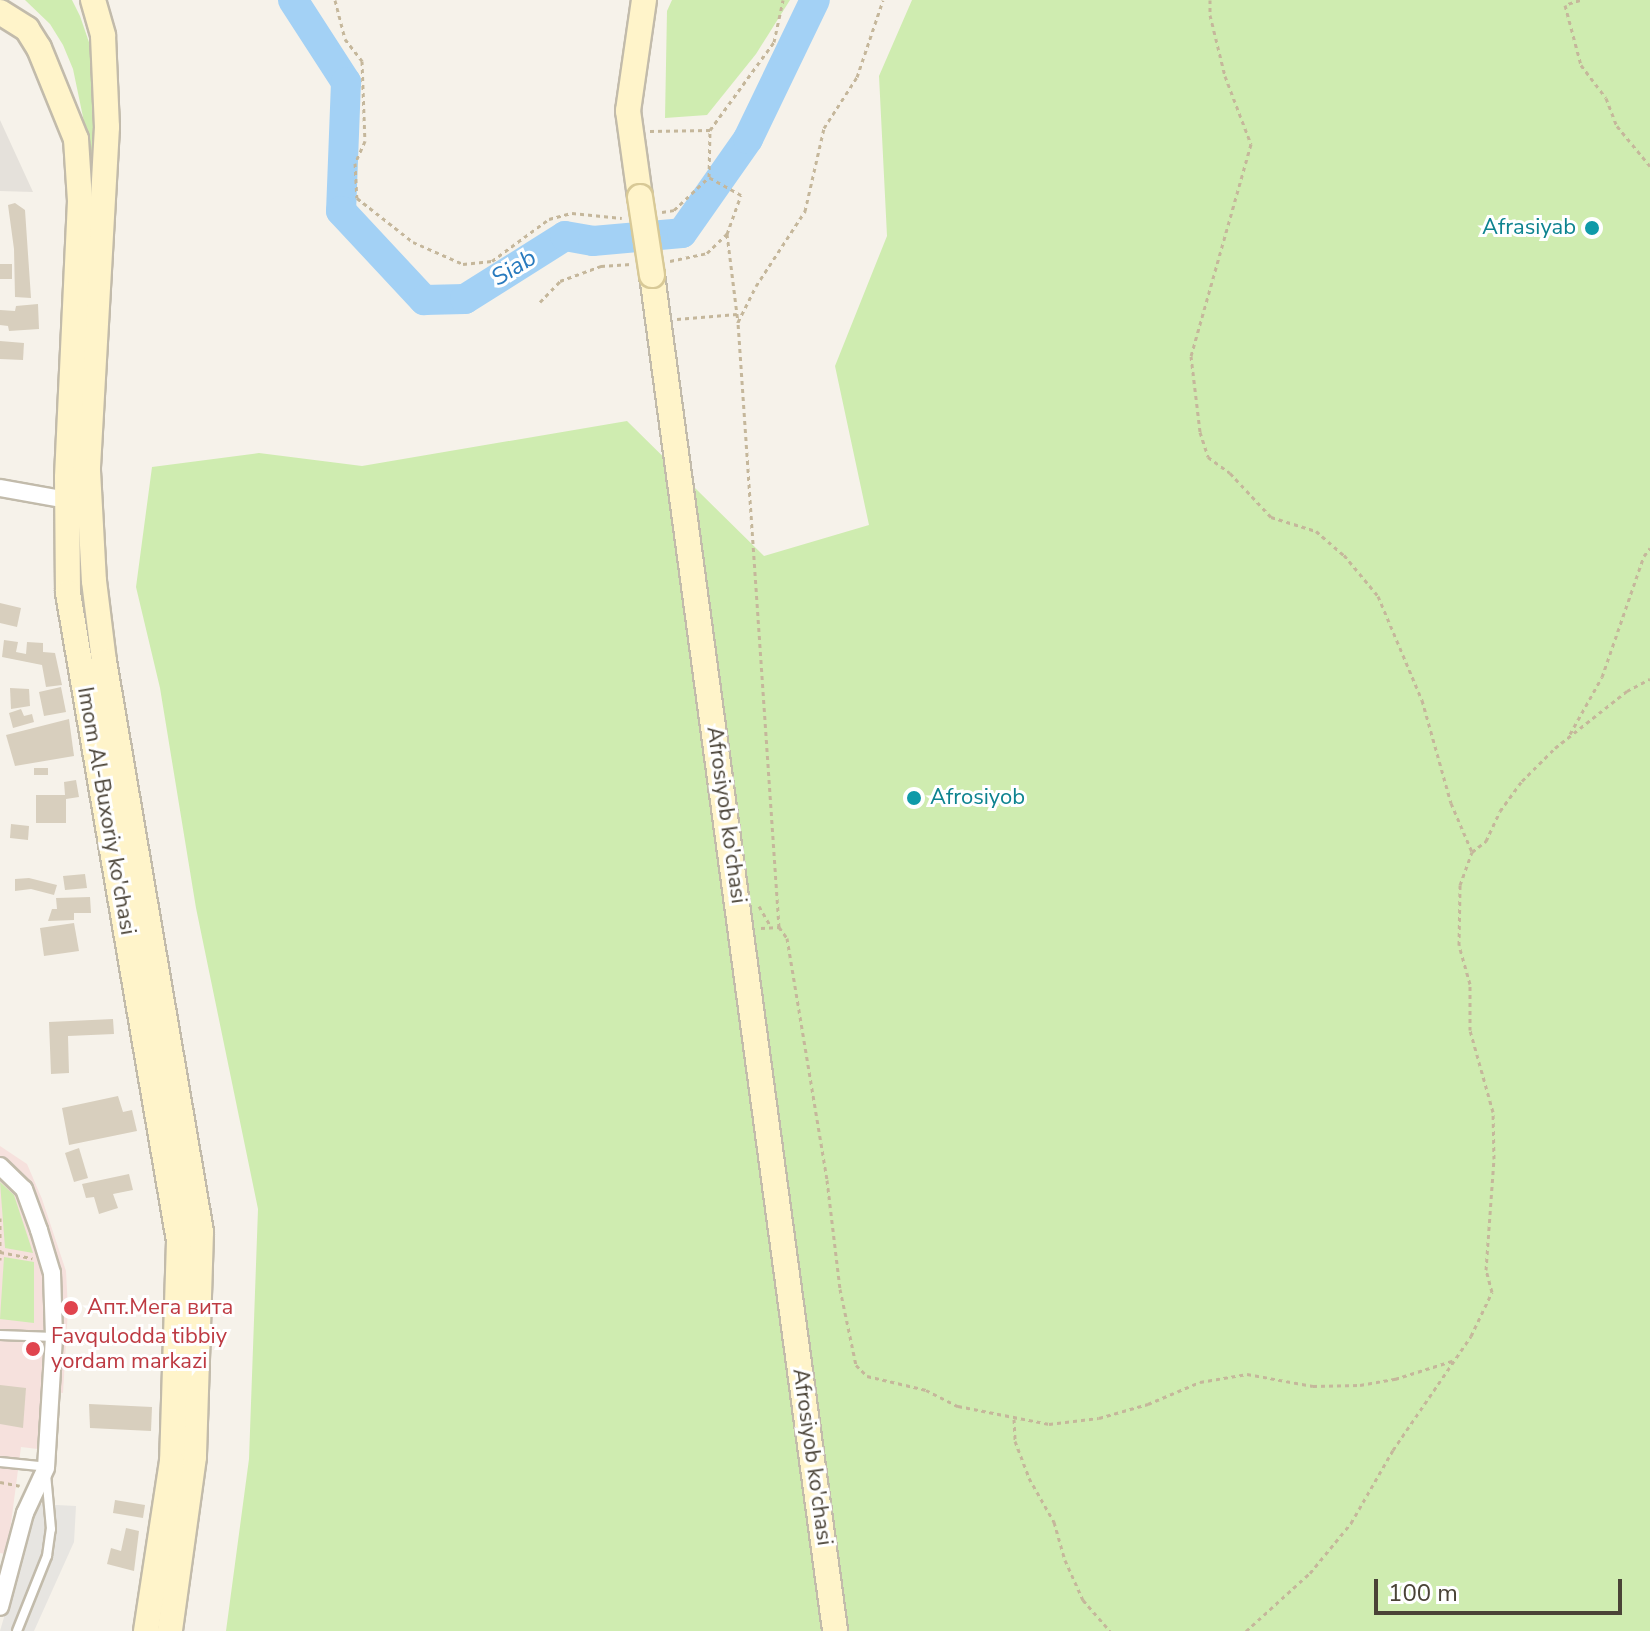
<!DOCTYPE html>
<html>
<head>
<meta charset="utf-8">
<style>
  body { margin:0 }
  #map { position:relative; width:1650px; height:1631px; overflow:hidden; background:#f6f2ea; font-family:"Nunito Sans",sans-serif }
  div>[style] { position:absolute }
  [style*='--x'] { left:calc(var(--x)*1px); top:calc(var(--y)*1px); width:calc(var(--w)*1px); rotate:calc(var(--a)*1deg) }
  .industrial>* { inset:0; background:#e5e1db }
  .medical>* { inset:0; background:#f6e1dd }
  .green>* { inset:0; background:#cfecb0 }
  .parking>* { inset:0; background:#e7e5e1 }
  .river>* { height:30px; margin:-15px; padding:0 15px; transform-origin:15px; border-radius:15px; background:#a3d1f5 }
  .building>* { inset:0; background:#d8cfbe }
  .path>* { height:3px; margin-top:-1.5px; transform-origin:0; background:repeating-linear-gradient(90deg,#c5b79b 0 4px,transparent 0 8px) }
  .roads { filter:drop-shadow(2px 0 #c2bbab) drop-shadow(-2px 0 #c2bbab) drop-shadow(0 2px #c2bbab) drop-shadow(0 -2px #c2bbab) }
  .lane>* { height:8px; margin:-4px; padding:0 4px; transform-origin:4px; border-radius:4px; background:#fff }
  .street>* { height:16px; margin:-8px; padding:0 8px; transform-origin:8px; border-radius:8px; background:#fff }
  .secondary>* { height:24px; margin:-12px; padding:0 12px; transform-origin:12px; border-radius:12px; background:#fff4ca }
  .bridges { filter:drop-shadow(2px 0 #d8c997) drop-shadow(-2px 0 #d8c997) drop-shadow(0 2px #d8c997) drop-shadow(0 -2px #d8c997) }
  .secondary-bridge>* { height:24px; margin:-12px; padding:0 12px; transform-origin:12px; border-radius:12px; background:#fff4ca }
  .dots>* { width:22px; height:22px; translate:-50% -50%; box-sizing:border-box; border:4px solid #fff; border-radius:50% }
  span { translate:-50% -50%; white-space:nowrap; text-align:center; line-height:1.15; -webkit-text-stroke:6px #fff; paint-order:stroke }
  .culture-label { font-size:22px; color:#0d838f }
  .right { translate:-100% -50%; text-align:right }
  .left { translate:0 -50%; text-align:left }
  .street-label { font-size:22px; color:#4a4337 }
  .health-label { font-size:22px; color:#be3a42 }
  .water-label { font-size:24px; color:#287abe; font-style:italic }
  .scale { position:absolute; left:1374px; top:1579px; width:248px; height:36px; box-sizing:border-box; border:4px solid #4a4337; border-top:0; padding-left:10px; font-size:24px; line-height:28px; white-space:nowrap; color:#4a4337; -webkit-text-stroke:6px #fff; paint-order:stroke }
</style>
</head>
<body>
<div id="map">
  <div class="industrial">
    <i style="clip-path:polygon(0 120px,33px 192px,0 191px)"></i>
  </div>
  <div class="medical">
    <i style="clip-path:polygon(0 1146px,27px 1164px,42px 1199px,66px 1271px,68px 1309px,63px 1393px,42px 1390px,38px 1449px,21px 1447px,7px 1554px,0 1553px)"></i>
  </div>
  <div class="green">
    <i style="clip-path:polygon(25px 0,72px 0,80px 16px,92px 51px,98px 91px,93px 165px,73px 69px,63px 45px,50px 24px)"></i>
    <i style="clip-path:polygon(672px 0,790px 0,756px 54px,707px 115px,665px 118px,667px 11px)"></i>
    <i style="clip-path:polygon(912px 0,1650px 0,1650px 1631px,226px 1631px,249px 1459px,258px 1209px,196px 908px,160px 688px,136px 587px,152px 467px,259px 453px,362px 466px,627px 421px,764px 556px,869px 525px,835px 366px,887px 236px,879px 76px)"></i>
    <i style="clip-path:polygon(0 1182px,14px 1195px,33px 1253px,5px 1248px)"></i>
    <i style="clip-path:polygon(4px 1257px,34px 1262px,34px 1323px,0 1319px)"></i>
  </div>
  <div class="parking">
    <i style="clip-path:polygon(37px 1504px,76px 1506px,74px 1542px,34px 1631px,0 1631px)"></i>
  </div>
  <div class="river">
    <i style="--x:293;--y:0;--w:98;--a:57.1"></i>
    <i style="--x:346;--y:82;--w:129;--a:92.2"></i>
    <i style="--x:341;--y:211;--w:122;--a:47"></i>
    <i style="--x:424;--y:300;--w:41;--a:-1.4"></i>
    <i style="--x:465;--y:299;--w:118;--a:-32.2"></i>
    <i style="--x:565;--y:236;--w:28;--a:10"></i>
    <i style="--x:593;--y:241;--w:89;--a:-5.1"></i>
    <i style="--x:682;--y:233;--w:115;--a:-54.9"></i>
    <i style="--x:748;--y:139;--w:154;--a:-64.3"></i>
  </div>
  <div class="building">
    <i style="clip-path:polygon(15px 203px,25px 210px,31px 298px,15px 297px,14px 249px,8px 205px)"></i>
    <i style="clip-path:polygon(0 264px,12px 264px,12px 279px,0 279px)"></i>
    <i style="clip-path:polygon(38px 304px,39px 329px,9px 331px,8px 326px,0 325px,0 310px,15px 311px,16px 306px)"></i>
    <i style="clip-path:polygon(0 341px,24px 343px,23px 360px,0 359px)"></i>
    <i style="clip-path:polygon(0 603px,21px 608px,17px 627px,0 623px)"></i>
    <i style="clip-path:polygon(4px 640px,18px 642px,16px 652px,26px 654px,27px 642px,43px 643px,43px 652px,55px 653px,62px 685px,46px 687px,42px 665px,2px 657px)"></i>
    <i style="clip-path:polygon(61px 687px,66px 712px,44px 716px,39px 692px)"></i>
    <i style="clip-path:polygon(10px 688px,29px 689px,30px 706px,11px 709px)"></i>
    <i style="clip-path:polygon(21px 709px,24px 716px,32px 714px,34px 722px,13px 728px,9px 713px)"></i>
    <i style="clip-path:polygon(69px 719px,74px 756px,15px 766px,6px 735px)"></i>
    <i style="clip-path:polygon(34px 768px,48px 768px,48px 775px,34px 775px)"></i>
    <i style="clip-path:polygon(76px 780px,79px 797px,66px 799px,66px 823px,36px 823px,36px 795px,65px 795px,64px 782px)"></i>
    <i style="clip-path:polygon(11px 824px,29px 826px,28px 840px,10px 838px)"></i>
    <i style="clip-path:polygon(85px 874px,87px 888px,65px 890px,63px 876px)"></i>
    <i style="clip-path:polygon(29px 878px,57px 885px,54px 895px,31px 889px,15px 891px,15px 879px)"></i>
    <i style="clip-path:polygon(90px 897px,91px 913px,74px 913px,74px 920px,48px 921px,52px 909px,57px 909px,56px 898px)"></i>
    <i style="clip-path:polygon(74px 923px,79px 951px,44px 956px,40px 928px)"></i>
    <i style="clip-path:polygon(113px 1019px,114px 1034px,68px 1036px,69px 1073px,51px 1074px,49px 1022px)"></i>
    <i style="clip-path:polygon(118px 1096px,123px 1112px,132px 1110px,137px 1131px,69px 1145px,62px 1108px)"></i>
    <i style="clip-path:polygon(79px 1148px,88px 1178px,74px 1182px,65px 1153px)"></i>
    <i style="clip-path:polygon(129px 1174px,133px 1190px,113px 1194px,118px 1208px,99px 1214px,94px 1197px,86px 1198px,82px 1184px)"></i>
    <i style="clip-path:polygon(0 1385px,26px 1388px,23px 1428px,0 1424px)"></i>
    <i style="clip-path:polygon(89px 1404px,152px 1407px,151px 1431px,90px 1428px)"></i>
    <i style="clip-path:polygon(115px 1500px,145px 1505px,143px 1518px,113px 1513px)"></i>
    <i style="clip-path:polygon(126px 1528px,139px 1531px,134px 1571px,107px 1564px,111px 1548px,121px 1551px)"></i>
  </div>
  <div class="path">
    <i style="--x:335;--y:0;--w:40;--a:75.6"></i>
    <i style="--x:345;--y:39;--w:28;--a:52"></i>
    <i style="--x:362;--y:61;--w:80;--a:87.9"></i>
    <i style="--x:365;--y:141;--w:24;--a:114"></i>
    <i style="--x:355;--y:163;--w:35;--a:87"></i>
    <i style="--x:357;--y:198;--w:71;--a:38.2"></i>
    <i style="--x:413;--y:242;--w:55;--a:23.7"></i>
    <i style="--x:463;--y:264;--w:29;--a:-6"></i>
    <i style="--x:492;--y:261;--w:71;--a:-36.4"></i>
    <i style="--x:549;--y:219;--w:24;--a:-15"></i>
    <i style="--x:572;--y:213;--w:50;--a:5.7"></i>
    <i style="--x:1210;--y:0;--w:15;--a:90"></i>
    <i style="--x:1210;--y:15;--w:63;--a:76.2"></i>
    <i style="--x:1225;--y:76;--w:73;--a:69.1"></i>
    <i style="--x:1251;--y:144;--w:220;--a:105.8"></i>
    <i style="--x:1191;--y:356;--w:77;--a:83.2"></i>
    <i style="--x:1200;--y:432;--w:26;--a:72"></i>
    <i style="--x:1208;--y:457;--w:27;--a:36"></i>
    <i style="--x:1230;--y:473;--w:60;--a:47"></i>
    <i style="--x:1271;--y:517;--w:47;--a:17.3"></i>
    <i style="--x:1316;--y:531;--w:37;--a:41"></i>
    <i style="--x:1344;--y:555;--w:53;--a:50.3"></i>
    <i style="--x:1378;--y:596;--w:113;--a:67.1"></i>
    <i style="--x:1422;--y:700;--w:107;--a:74.3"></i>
    <i style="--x:1451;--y:803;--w:53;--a:66.8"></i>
    <i style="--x:1580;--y:0;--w:16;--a:162"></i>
    <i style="--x:1565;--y:5;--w:62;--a:75.1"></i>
    <i style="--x:1581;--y:65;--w:41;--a:52.9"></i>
    <i style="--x:1606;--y:98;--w:30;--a:69"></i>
    <i style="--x:1617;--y:126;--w:52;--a:50.5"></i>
    <i style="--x:650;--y:131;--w:60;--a:-1"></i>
    <i style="--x:662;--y:212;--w:12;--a:-9"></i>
    <i style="--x:674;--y:210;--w:48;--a:-43.3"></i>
    <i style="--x:709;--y:177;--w:47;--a:-88.8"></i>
    <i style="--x:710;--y:130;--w:109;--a:-54"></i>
    <i style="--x:774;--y:42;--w:43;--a:-77.9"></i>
    <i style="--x:727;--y:234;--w:89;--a:82.9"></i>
    <i style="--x:670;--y:261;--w:38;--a:-12"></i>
    <i style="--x:707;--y:253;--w:28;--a:-44"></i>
    <i style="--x:727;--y:234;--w:41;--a:-70.3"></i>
    <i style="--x:741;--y:195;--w:37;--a:-151"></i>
    <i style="--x:540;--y:302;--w:29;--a:-46"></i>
    <i style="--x:560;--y:281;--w:44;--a:-20.1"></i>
    <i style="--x:601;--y:266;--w:30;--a:-4"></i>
    <i style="--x:677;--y:319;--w:60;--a:-4.8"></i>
    <i style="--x:1570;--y:734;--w:65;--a:-60.7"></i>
    <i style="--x:1602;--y:677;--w:128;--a:-70.9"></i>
    <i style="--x:1644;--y:556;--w:10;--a:-53"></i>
    <i style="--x:759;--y:906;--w:24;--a:60"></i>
    <i style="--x:779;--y:927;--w:606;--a:-93.88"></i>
    <i style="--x:738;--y:322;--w:40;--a:-63.4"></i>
    <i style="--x:756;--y:286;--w:90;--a:-56.8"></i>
    <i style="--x:805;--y:211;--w:85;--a:-77.1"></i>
    <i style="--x:824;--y:128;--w:61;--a:-57.1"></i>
    <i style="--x:857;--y:77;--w:81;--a:-71.3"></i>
    <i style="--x:761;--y:928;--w:18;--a:-3"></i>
    <i style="--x:779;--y:927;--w:14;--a:54"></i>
    <i style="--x:787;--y:938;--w:245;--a:80.6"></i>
    <i style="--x:827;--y:1180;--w:110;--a:83.2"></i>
    <i style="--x:840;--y:1289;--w:78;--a:78.1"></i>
    <i style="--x:856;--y:1365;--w:16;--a:45"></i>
    <i style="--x:867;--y:1376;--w:61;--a:13.3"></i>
    <i style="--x:926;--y:1390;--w:36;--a:27"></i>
    <i style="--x:958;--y:1406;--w:93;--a:11.2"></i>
    <i style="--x:1049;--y:1424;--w:50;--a:-6.8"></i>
    <i style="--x:1099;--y:1418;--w:51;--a:-15.9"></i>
    <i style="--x:1148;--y:1404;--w:56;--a:-22.9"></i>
    <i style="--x:1200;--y:1382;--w:48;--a:-9.7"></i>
    <i style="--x:1247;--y:1374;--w:67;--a:10.3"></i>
    <i style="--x:1313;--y:1386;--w:47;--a:-1.2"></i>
    <i style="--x:1360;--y:1385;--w:36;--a:-10"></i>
    <i style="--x:1395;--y:1379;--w:63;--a:-17.6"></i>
    <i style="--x:0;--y:1218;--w:42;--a:90"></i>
    <i style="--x:0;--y:1252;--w:33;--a:11"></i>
    <i style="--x:1014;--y:1419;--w:22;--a:87"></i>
    <i style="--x:1015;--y:1441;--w:40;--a:69"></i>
    <i style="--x:1029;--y:1478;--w:51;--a:60.4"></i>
    <i style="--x:1054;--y:1522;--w:40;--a:74"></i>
    <i style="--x:1065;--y:1560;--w:44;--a:65.8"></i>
    <i style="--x:1083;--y:1600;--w:41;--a:48.9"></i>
    <i style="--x:0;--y:1482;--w:20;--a:11"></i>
    <i style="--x:1246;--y:1631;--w:86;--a:-42.2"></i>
    <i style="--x:1310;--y:1573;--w:65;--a:-50.6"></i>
    <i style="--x:1351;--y:1523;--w:84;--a:-60.1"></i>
    <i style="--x:1393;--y:1450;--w:138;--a:-55.6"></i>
    <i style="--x:1471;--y:1336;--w:49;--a:-64.5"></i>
    <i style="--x:1492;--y:1292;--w:23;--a:-105"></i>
    <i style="--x:1486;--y:1270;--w:111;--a:-85.9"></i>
    <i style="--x:1494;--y:1159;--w:47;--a:-91.2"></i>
    <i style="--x:1493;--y:1112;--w:85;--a:-105.7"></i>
    <i style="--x:1470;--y:1030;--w:46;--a:-90"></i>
    <i style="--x:1470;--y:984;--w:41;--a:-105.8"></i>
    <i style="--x:1459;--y:945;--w:60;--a:-89"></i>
    <i style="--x:1460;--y:885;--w:35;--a:-70"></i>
    <i style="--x:1472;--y:852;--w:18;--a:-38"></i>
    <i style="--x:1486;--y:841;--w:33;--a:-65"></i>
    <i style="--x:1500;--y:811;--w:37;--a:-54"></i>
    <i style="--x:1522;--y:781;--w:47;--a:-45"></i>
    <i style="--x:1555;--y:748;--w:92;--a:-38.4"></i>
    <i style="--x:1627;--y:691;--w:26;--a:-28"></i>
  </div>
  <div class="roads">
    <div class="lane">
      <i style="--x:0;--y:1335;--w:54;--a:2.1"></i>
      <i style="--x:0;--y:1462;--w:39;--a:6"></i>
      <i style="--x:17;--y:1631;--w:81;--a:-68.2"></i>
      <i style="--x:47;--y:1556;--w:27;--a:-82"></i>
      <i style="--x:51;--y:1529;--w:55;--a:-95.2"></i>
    </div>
    <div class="street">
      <i style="--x:0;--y:488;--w:68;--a:10.2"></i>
      <i style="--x:0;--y:1166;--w:33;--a:44"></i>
      <i style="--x:24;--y:1189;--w:44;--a:69.9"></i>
      <i style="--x:39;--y:1230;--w:45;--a:73.2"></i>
      <i style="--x:52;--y:1273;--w:64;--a:88.2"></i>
      <i style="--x:54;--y:1337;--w:131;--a:93.5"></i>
      <i style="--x:46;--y:1468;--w:50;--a:115"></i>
      <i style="--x:25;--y:1513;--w:97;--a:104.9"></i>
    </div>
    <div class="secondary">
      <i style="--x:93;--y:0;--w:37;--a:74"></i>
      <i style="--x:103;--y:36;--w:91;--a:87.5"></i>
      <i style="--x:107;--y:127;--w:345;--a:93.2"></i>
      <i style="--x:88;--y:471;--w:110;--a:86.9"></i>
      <i style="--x:94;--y:581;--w:81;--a:82.9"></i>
      <i style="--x:104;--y:661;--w:579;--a:80.36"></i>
      <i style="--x:201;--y:1232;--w:225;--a:91.8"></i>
      <i style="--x:194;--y:1457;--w:176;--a:97.9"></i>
      <i style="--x:0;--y:12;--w:32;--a:32"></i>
      <i style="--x:27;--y:29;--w:22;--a:58"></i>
      <i style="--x:39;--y:48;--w:98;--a:67.9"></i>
      <i style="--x:76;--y:139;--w:62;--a:86.3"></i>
      <i style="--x:80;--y:201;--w:277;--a:92.7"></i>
      <i style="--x:67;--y:478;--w:115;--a:89.5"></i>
      <i style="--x:68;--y:593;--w:657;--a:80.28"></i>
      <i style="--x:179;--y:1241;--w:220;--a:91.8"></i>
      <i style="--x:172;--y:1461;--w:172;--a:98.7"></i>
      <i style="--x:640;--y:197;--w:87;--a:-97.9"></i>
      <i style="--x:628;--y:111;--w:112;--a:-81.8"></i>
      <i style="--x:652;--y:275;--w:1368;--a:82.31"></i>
    </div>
  </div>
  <div class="bridges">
    <div class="secondary-bridge">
      <i style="--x:640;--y:197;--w:79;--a:81.3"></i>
    </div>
  </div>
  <div class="dots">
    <i style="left:1592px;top:228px;background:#0f9aa8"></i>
    <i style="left:914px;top:798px;background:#0f9aa8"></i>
    <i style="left:71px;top:1308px;background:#e0444e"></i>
    <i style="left:33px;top:1349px;background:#e0444e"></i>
  </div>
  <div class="culture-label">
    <span class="right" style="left:1576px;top:228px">Afrasiyab</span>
    <span class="left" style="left:930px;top:798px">Afrosiyob</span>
  </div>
  <div class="street-label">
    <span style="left:106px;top:811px;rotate:80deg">Imom Al-Buxoriy ko'chasi</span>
    <span style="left:726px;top:815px;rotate:82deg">Afrosiyob ko'chasi</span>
    <span style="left:812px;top:1457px;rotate:82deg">Afrosiyob ko'chasi</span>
  </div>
  <div class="health-label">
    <span class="left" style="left:87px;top:1308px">Апт.Мега вита</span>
    <span class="left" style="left:51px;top:1349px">Favqulodda tibbiy<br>yordam markazi</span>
  </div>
  <div class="water-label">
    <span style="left:514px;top:268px;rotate:-32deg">Siab</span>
  </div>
  <div class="scale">100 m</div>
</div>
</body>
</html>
